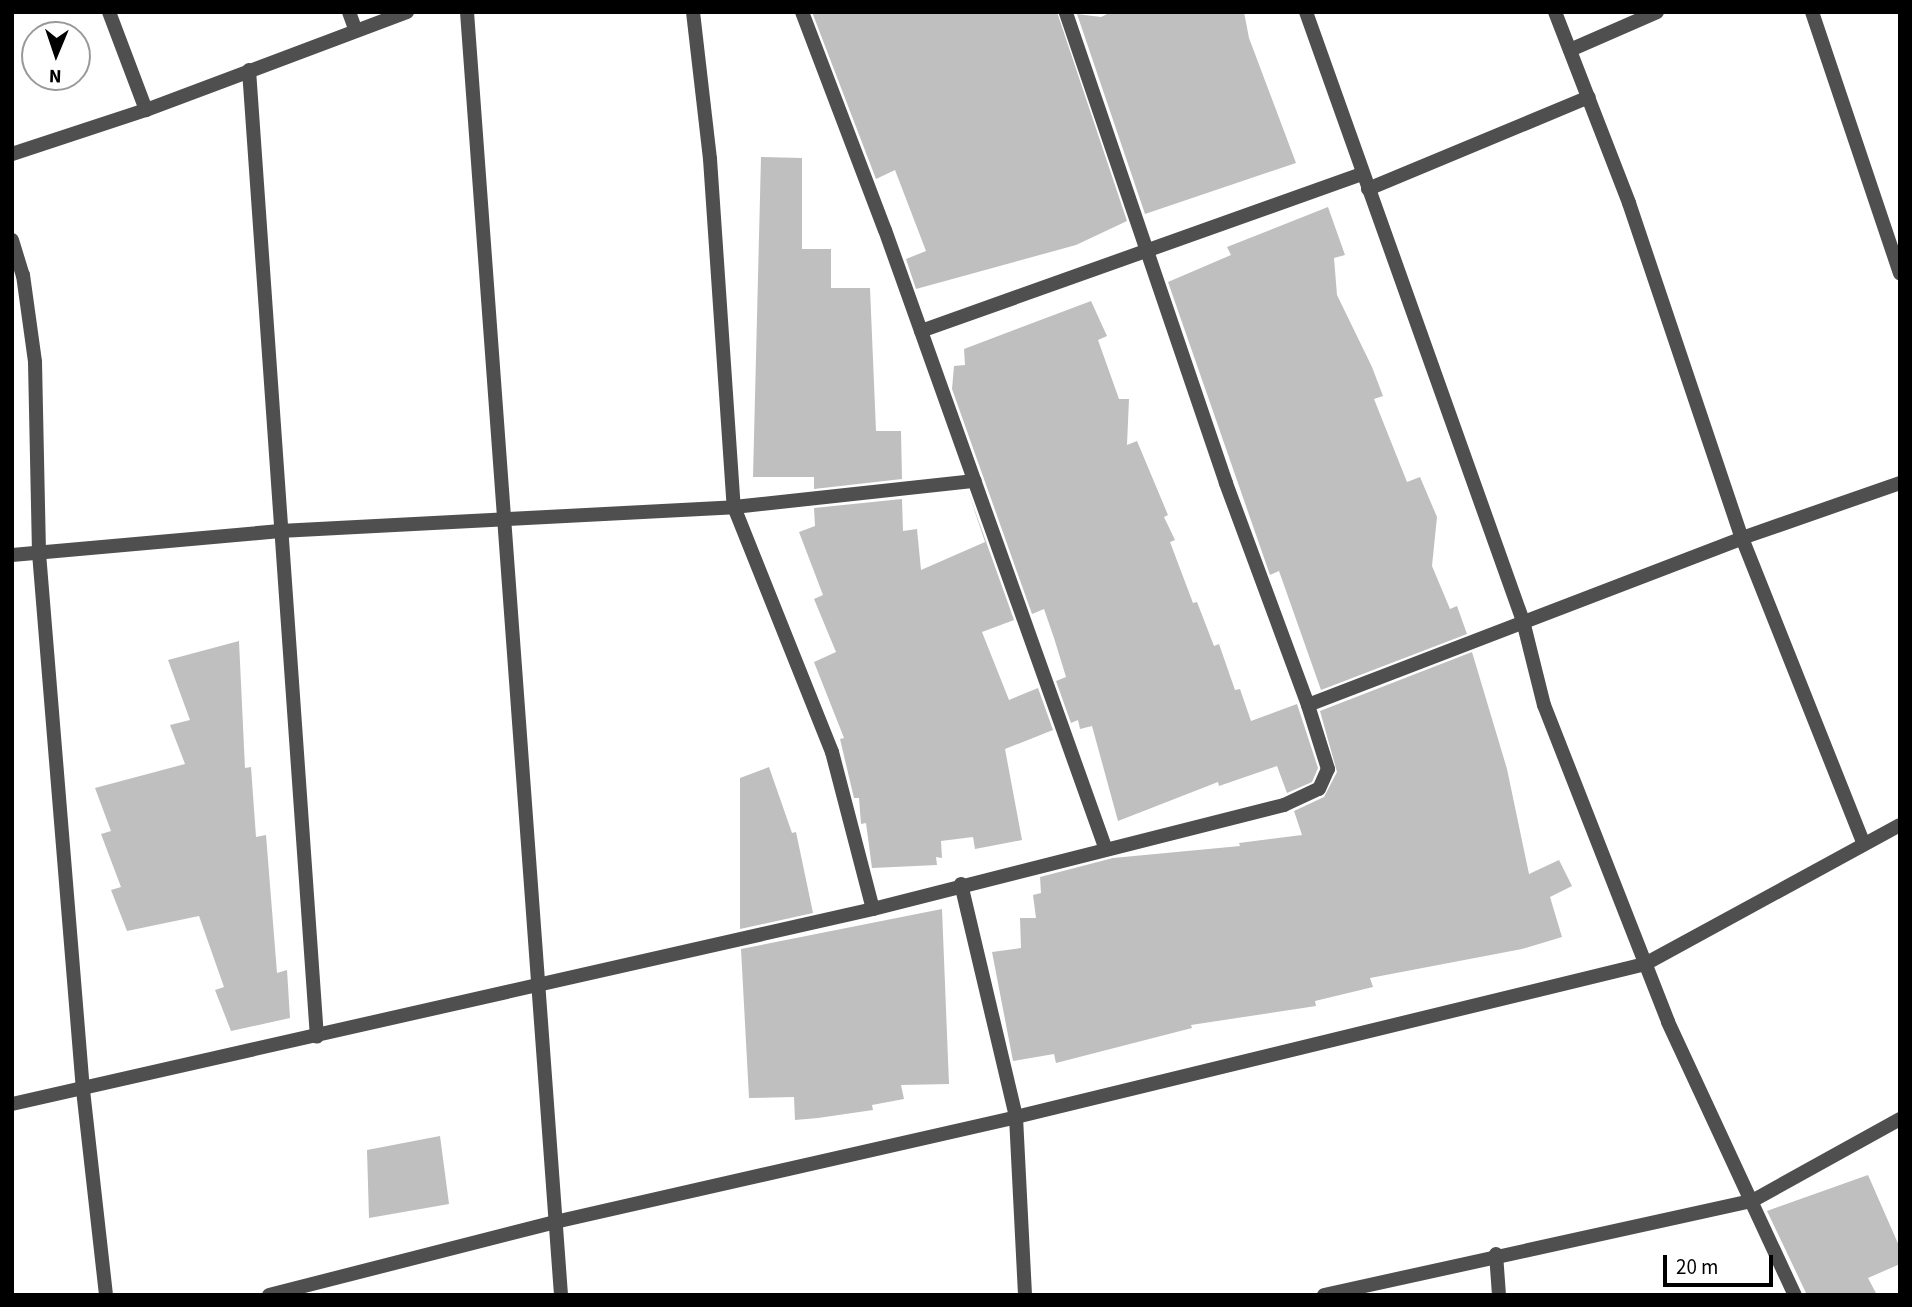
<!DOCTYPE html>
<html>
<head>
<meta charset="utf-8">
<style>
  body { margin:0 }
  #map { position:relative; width:1912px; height:1307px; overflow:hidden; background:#fff; font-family:"Source Sans 3",sans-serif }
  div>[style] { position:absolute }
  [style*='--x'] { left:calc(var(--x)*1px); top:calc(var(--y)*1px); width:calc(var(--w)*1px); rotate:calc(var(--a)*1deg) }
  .building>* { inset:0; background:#bfbfbf }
  .street>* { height:14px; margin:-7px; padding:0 7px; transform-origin:7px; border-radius:7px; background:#4f4f4f }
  span { translate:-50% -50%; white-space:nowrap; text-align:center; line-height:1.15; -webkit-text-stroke:5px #fff; paint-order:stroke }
  .frame { position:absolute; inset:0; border:14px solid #000; pointer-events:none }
  .north { position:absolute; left:21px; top:21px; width:70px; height:70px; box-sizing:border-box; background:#fff; border:2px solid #999; border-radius:50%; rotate:182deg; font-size:19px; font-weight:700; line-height:28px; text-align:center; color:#000 }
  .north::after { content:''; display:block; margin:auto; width:24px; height:32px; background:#000; clip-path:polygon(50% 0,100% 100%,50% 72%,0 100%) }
  .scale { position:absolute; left:1663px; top:1255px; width:110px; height:32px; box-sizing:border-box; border:4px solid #000; border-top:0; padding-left:9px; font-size:21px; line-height:24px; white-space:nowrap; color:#000; -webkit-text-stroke:5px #fff; paint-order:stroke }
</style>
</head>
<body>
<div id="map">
  <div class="building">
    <i style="clip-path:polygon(812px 12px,1057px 12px,1127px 221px,1076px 245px,916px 289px,906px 259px,926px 251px,895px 170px,876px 179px)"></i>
    <i style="clip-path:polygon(1111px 12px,1244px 12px,1249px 38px,1296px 163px,1145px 214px,1077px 14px,1101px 17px)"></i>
    <i style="clip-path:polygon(761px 157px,802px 158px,802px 249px,831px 249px,831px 288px,870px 288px,876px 431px,901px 431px,902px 479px,814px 489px,814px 477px,753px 477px)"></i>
    <i style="clip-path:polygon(1328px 207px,1345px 255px,1334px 258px,1337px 295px,1372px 367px,1383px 396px,1374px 399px,1407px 482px,1420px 477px,1437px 517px,1432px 566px,1450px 609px,1457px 606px,1467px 634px,1321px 690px,1279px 571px,1270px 575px,1168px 282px,1231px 255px,1227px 247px)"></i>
    <i style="clip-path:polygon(1091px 301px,1107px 336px,1098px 340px,1119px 399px,1129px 399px,1127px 445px,1137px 441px,1168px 515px,1164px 517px,1175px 540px,1170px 542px,1193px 603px,1197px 602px,1214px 646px,1219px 644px,1235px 690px,1240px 689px,1251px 721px,1297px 704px,1318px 768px,1312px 782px,1287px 793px,1277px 766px,1219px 786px,1218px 782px,1118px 821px,1092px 726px,1080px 729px,1078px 720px,1071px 723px,1056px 681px,1066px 677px,1054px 638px,1044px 609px,1032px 614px,952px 389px,954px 366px,965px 365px,964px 349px)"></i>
    <i style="clip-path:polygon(968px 491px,1014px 620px,982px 632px,1009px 700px,1038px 688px,1053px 730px,1005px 749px,1022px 840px,975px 849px,973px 837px,941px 841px,942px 858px,936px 857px,937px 865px,872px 868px,866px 823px,861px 824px,859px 798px,854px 798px,840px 739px,844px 738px,814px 662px,836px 652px,814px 599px,823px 595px,799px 532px,815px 526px,814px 508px,902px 499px,903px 531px,917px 529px,921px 570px,985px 542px)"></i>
    <i style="clip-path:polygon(239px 641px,245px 768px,251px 767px,256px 837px,266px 835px,277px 973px,287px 970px,290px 1018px,231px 1031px,215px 990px,224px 987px,199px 916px,127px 931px,111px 890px,121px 887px,101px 834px,111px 831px,95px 788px,185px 764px,170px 725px,190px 720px,168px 660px)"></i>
    <i style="clip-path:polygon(1472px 652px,1507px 769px,1529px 874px,1559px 860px,1572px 886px,1550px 897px,1562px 937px,1522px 949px,1370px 978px,1373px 987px,1315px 1001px,1316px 1006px,1191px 1025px,1192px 1028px,1056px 1063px,1054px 1054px,1013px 1061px,992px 952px,1021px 948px,1020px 918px,1036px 918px,1033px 895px,1041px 893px,1040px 877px,1113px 858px,1240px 846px,1239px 843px,1302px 835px,1294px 811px,1324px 797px,1337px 772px,1320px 711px)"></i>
    <i style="clip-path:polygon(769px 767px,792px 833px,796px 832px,813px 913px,740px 929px,740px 778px)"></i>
    <i style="clip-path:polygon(942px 909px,949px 1084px,901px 1085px,904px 1099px,872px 1105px,873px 1110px,818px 1118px,795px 1120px,794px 1097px,749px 1098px,741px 949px)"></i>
    <i style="clip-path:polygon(440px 1136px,449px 1204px,369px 1218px,367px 1150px)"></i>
    <i style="clip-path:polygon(1868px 1175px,1900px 1248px,1900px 1264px,1868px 1278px,1877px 1295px,1807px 1295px,1767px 1211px)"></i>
  </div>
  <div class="street">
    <i style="--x:109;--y:12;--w:105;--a:69.3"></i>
    <i style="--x:349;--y:12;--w:20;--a:70"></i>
    <i style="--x:467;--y:12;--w:1286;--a:85.81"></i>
    <i style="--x:693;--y:12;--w:148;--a:83.4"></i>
    <i style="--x:710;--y:159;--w:349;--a:86.1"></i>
    <i style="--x:734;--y:507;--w:264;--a:68.2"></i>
    <i style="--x:832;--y:752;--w:162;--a:75.4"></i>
    <i style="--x:802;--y:12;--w:233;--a:69.2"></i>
    <i style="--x:885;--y:230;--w:655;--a:70.38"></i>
    <i style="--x:1306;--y:12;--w:647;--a:70.39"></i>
    <i style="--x:1523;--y:621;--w:87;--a:76"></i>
    <i style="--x:1544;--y:705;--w:340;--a:68.6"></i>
    <i style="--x:1668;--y:1022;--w:301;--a:65.1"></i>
    <i style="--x:1555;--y:12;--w:205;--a:68.8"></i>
    <i style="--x:1629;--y:203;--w:354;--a:71.4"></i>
    <i style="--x:1742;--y:538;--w:329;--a:68.3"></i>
    <i style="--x:1812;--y:12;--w:276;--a:71.4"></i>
    <i style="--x:1570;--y:50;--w:95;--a:-23.6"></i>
    <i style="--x:249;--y:70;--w:969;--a:85.98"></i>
    <i style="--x:12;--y:154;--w:141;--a:-18.2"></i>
    <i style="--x:146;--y:110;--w:279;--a:-20.6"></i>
    <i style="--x:1368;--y:189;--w:239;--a:-22.6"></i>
    <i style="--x:12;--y:240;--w:37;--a:73"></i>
    <i style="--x:23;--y:275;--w:88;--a:82.1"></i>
    <i style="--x:35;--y:362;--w:191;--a:88.8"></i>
    <i style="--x:39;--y:553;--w:539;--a:85.32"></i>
    <i style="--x:83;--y:1090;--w:206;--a:83.6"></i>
    <i style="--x:921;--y:331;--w:469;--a:-19.6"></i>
    <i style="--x:12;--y:555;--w:269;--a:-5.1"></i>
    <i style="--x:280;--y:531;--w:455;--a:-3"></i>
    <i style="--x:734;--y:507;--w:242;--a:-6.2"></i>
    <i style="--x:1308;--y:705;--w:465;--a:-21"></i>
    <i style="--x:1742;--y:538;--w:167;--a:-19.2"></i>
    <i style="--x:961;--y:884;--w:239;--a:76.7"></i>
    <i style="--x:1016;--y:1117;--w:178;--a:87.1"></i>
    <i style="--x:12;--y:1104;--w:883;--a:-12.76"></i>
    <i style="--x:873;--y:909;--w:424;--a:-14.2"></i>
    <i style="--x:1284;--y:805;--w:38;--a:-25"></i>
    <i style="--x:1319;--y:789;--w:22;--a:-66"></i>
    <i style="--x:1328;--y:769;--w:67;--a:-107.4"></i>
    <i style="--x:1308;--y:705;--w:237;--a:-110.3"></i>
    <i style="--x:1226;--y:483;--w:497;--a:-108.8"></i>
    <i style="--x:1496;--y:1254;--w:41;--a:85.8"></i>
    <i style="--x:269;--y:1295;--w:295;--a:-14.3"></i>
    <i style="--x:555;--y:1222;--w:473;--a:-12.8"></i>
    <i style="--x:1016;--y:1117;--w:647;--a:-13.67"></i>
    <i style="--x:1645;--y:964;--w:290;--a:-28.6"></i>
    <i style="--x:1324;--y:1295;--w:438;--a:-12.4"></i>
    <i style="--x:1752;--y:1201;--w:169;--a:-29"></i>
  </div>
  <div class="frame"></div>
  <div class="north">N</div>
  <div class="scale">20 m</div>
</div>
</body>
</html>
